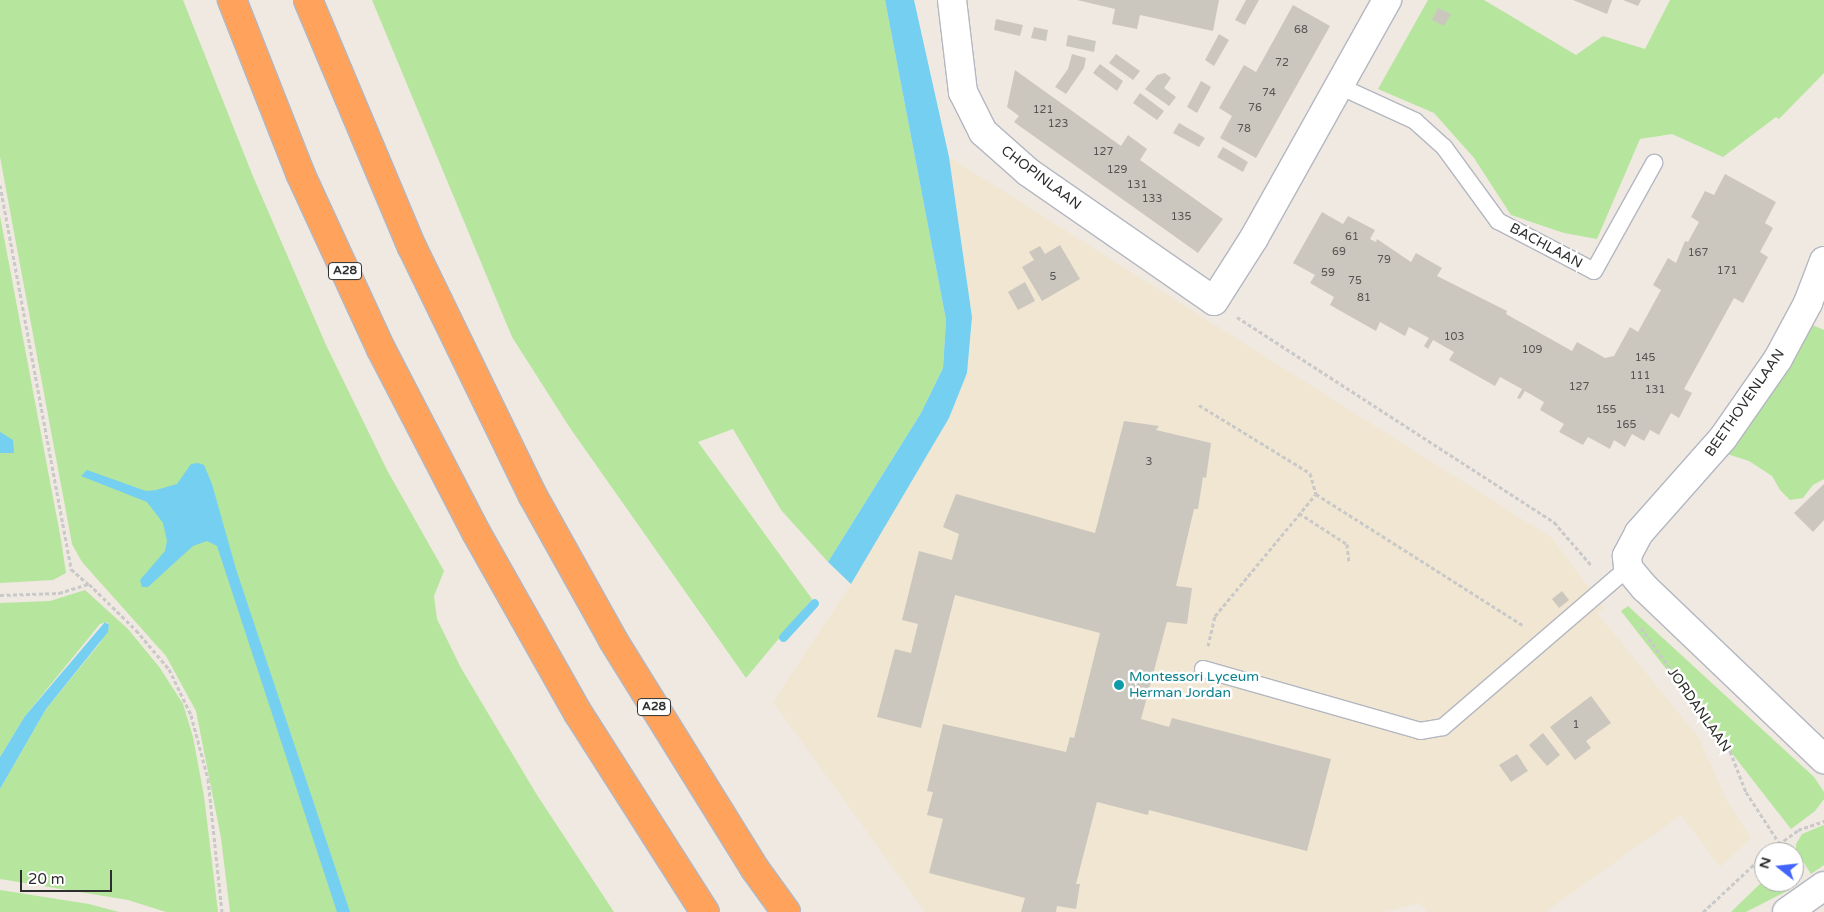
<!DOCTYPE html>
<html>
<head>
<meta charset="utf-8">
<style>
  body { margin:0 }
  #map { position:relative; width:1824px; height:912px; overflow:hidden; background:#efe9e1; font-family:"Varela Round",sans-serif }
  div>[style] { position:absolute }
  [style*='--x'] { left:calc(var(--x)*1px); top:calc(var(--y)*1px); width:calc(var(--w)*1px); rotate:calc(var(--a)*1deg) }
  .education>* { inset:0; background:#f0e6d1 }
  .green>* { inset:0; background:#b6e59e }
  .water>* { inset:0; background:#75cff0 }
  .stream>* { height:9px; margin:-4.5px; padding:0 4.5px; transform-origin:4.5px; border-radius:4.5px; background:#75cff0 }
  .building>* { inset:0; background:#cbc7bf }
  .path>* { height:3px; margin-top:-1.5px; transform-origin:0; background:repeating-linear-gradient(90deg,#c9c9c9 0 4px,transparent 0 6.5px) }
  .roads { filter:drop-shadow(1px 0 #b4b7c1) drop-shadow(-1px 0 #b4b7c1) drop-shadow(0 1px #b4b7c1) drop-shadow(0 -1px #b4b7c1) }
  .lane>* { height:16px; margin:-8px; padding:0 8px; transform-origin:8px; border-radius:8px; background:#fff }
  .street>* { height:28px; margin:-14px; padding:0 14px; transform-origin:14px; border-radius:14px; background:#fff }
  .secondary>* { height:28px; margin:-14px; padding:0 14px; transform-origin:14px; border-radius:14px; background:#fff }
  .highway>* { height:28px; margin:-14px; padding:0 14px; transform-origin:14px; border-radius:14px; background:#ffa35c }
  .dots>* { width:14px; height:14px; translate:-50% -50%; box-sizing:border-box; border:2px solid #fff; border-radius:50% }
  span { translate:-50% -50%; white-space:nowrap; text-align:center; line-height:1.15; -webkit-text-stroke:5px #fff; paint-order:stroke }
  .number-label { font-size:11px; color:#555452 }
  .number-label span { -webkit-text-stroke-width:0 }
  .shield-label span { padding:1px 4px; background:#fff; border:1px solid; border-radius:4px; -webkit-text-stroke-width:0 }
  .shield-label { font-size:12px; color:#2e2e2e; font-weight:700 }
  .street-label { font-size:14px; color:#2e2e2e }
  .culture-label { font-size:14px; color:#0d838f }
  .left { translate:0 -50%; text-align:left }
  .north { position:absolute; left:1754px; top:842px; width:50px; height:50px; box-sizing:border-box; background:#fff; border:1px solid #ababab; border-radius:50%; rotate:286deg; font-size:14px; font-weight:700; line-height:20px; text-align:center; color:#2e2e2e }
  .north::after { content:''; display:block; margin:auto; width:18px; height:22px; background:#4264fb; clip-path:polygon(50% 0,100% 100%,50% 72%,0 100%) }
  .scale { position:absolute; left:20px; top:870px; width:92px; height:22px; box-sizing:border-box; border:2px solid #2e2e2e; border-top:0; padding-left:6px; font-size:15px; line-height:18px; white-space:nowrap; color:#2e2e2e; -webkit-text-stroke:4px #fff; paint-order:stroke }
</style>
</head>
<body>
<div id="map">
  <div class="education">
    <i style="clip-path:polygon(949px 157px,1552px 538px,1604px 608px,1597px 613px,1699px 738px,1727px 801px,1751px 838px,1720px 867px,1681px 815px,1545px 912px,1427px 912px,1420px 903px,1383px 912px,925px 912px,773px 702px,851px 584px,949px 418px,967px 373px,972px 317px)"></i>
  </div>
  <div class="green">
    <i style="clip-path:polygon(0 0,183px 0,252px 174px,326px 345px,387px 470px,444px 571px,434px 596px,437px 619px,461px 668px,537px 795px,614px 912px,230px 912px,221px 838px,196px 711px,166px 656px,82px 562px,72px 544px,0 157px)"></i>
    <i style="clip-path:polygon(372px 0,885px 0,946px 320px,943px 368px,921px 413px,828px 562px,781px 510px,733px 429px,698px 442px,812px 599px,746px 678px,570px 428px,512px 337px)"></i>
    <i style="clip-path:polygon(1428px 0,1484px 0,1576px 55px,1603px 36px,1645px 49px,1670px 0,1824px 0,1824px 73px,1779px 119px,1776px 117px,1723px 157px,1672px 134px,1640px 139px,1597px 239px,1564px 233px,1511px 215px,1474px 158px,1434px 113px,1378px 89px)"></i>
    <i style="clip-path:polygon(0 216px,61px 540px,66px 573px,53px 580px,0 583px)"></i>
    <i style="clip-path:polygon(1810px 324px,1824px 330px,1824px 479px,1813px 485px,1803px 498px,1790px 500px,1780px 490px,1772px 476px,1749px 461px,1727px 454px)"></i>
    <i style="clip-path:polygon(85px 590px,128px 629px,160px 668px,183px 704px,193px 737px,204px 796px,218px 912px,166px 912px,128px 900px,0 879px,0 789px,46px 709px,100px 643px,109px 627px,107px 622px,100px 624px,25px 716px,0 757px,0 603px,50px 601px)"></i>
    <i style="clip-path:polygon(1628px 606px,1814px 777px,1824px 792px,1824px 799px,1815px 811px,1791px 829px,1621px 611px)"></i>
    <i style="clip-path:polygon(1824px 825px,1824px 865px,1811px 874px,1796px 850px,1796px 844px,1802px 834px)"></i>
    <i style="clip-path:polygon(1764px 880px,1784px 882px,1789px 890px,1746px 912px,1731px 912px)"></i>
    <i style="clip-path:polygon(0 890px,89px 904px,119px 912px,0 912px)"></i>
  </div>
  <div class="water">
    <i style="clip-path:polygon(885px 0,914px 0,949px 157px,972px 317px,967px 373px,949px 418px,851px 584px,828px 562px,921px 413px,943px 368px,946px 320px)"></i>
    <i style="clip-path:polygon(0 432px,13px 440px,14px 453px,0 453px)"></i>
    <i style="clip-path:polygon(198px 463px,204px 465px,212px 484px,236px 569px,350px 912px,337px 912px,217px 546px,207px 541px,193px 546px,148px 587px,142px 587px,140px 580px,165px 551px,167px 541px,163px 523px,147px 502px,81px 476px,87px 470px,146px 491px,156px 490px,177px 484px,191px 464px)"></i>
    <i style="clip-path:polygon(105px 622px,109px 625px,108px 632px,46px 709px,0 789px,0 757px,25px 716px)"></i>
  </div>
  <div class="stream">
    <i style="--x:783;--y:637;--w:46;--a:-47.6"></i>
  </div>
  <div class="building">
    <i style="clip-path:polygon(1077px 0,1219px 0,1213px 31px,1140px 15px,1137px 29px,1112px 24px,1115px 9px)"></i>
    <i style="clip-path:polygon(1246px 0,1259px 0,1245px 25px,1235px 20px)"></i>
    <i style="clip-path:polygon(1573px 0,1612px 0,1607px 14px)"></i>
    <i style="clip-path:polygon(1623px 0,1641px 0,1638px 6px)"></i>
    <i style="clip-path:polygon(1293px 5px,1330px 26px,1256px 158px,1220px 138px,1232px 116px,1219px 108px,1244px 65px,1256px 72px)"></i>
    <i style="clip-path:polygon(1438px 8px,1451px 14px,1444px 26px,1432px 20px)"></i>
    <i style="clip-path:polygon(996px 19px,1023px 25px,1020px 36px,994px 30px)"></i>
    <i style="clip-path:polygon(1034px 27px,1048px 30px,1046px 41px,1031px 38px)"></i>
    <i style="clip-path:polygon(1219px 34px,1229px 40px,1214px 66px,1205px 60px)"></i>
    <i style="clip-path:polygon(1068px 35px,1096px 41px,1094px 52px,1066px 46px)"></i>
    <i style="clip-path:polygon(1072px 54px,1086px 58px,1084px 68px,1066px 94px,1055px 87px,1068px 69px)"></i>
    <i style="clip-path:polygon(1116px 54px,1140px 71px,1133px 80px,1109px 63px)"></i>
    <i style="clip-path:polygon(1100px 64px,1123px 81px,1117px 91px,1093px 73px)"></i>
    <i style="clip-path:polygon(1015px 70px,1121px 146px,1128px 135px,1147px 149px,1140px 160px,1223px 219px,1198px 253px,1014px 122px,1019px 116px,1007px 107px)"></i>
    <i style="clip-path:polygon(1165px 73px,1171px 78px,1164px 88px,1176px 97px,1169px 106px,1145px 89px,1157px 75px)"></i>
    <i style="clip-path:polygon(1201px 81px,1211px 87px,1197px 113px,1187px 107px)"></i>
    <i style="clip-path:polygon(1140px 93px,1164px 111px,1157px 120px,1133px 103px)"></i>
    <i style="clip-path:polygon(1179px 123px,1205px 138px,1199px 147px,1173px 133px)"></i>
    <i style="clip-path:polygon(1223px 147px,1248px 162px,1243px 172px,1217px 157px)"></i>
    <i style="clip-path:polygon(1725px 174px,1776px 202px,1765px 223px,1773px 228px,1760px 252px,1768px 257px,1743px 303px,1734px 298px,1684px 389px,1692px 393px,1679px 418px,1671px 413px,1659px 435px,1650px 430px,1644px 441px,1632px 434px,1625px 447px,1614px 440px,1610px 449px,1588px 437px,1583px 445px,1559px 432px,1564px 424px,1540px 410px,1544px 402px,1525px 391px,1520px 399px,1517px 398px,1522px 389px,1500px 377px,1495px 386px,1449px 360px,1454px 352px,1433px 340px,1428px 349px,1424px 346px,1429px 338px,1409px 327px,1405px 336px,1380px 322px,1376px 331px,1330px 305px,1334px 297px,1310px 283px,1315px 275px,1293px 263px,1322px 212px,1343px 224px,1348px 216px,1375px 230px,1370px 239px,1376px 242px,1377px 239px,1411px 262px,1416px 253px,1442px 268px,1437px 276px,1507px 311px,1506px 314px,1572px 351px,1577px 342px,1605px 358px,1614px 356px,1630px 327px,1638px 332px,1661px 290px,1653px 285px,1668px 258px,1676px 263px,1685px 241px,1688px 242px,1699px 222px,1691px 217px,1705px 191px,1714px 195px)"></i>
    <i style="clip-path:polygon(1060px 245px,1080px 279px,1042px 301px,1022px 267px,1034px 260px,1029px 252px,1040px 246px,1045px 254px)"></i>
    <i style="clip-path:polygon(1025px 282px,1035px 301px,1018px 310px,1008px 292px)"></i>
    <i style="clip-path:polygon(1124px 421px,1159px 426px,1156px 430px,1211px 443px,1206px 478px,1203px 477px,1198px 509px,1194px 509px,1176px 586px,1192px 588px,1187px 624px,1167px 622px,1141px 719px,1169px 727px,1172px 718px,1331px 759px,1307px 851px,1149px 810px,1148px 815px,1097px 802px,1076px 884px,1080px 884px,1076px 909px,1057px 906px,1056px 912px,1021px 912px,1025px 898px,929px 873px,943px 819px,927px 815px,933px 792px,927px 791px,943px 724px,1066px 752px,1070px 737px,1074px 738px,1100px 633px,955px 595px,921px 728px,877px 717px,895px 649px,911px 653px,918px 624px,902px 620px,919px 551px,952px 560px,959px 534px,943px 527px,956px 494px,1095px 533px)"></i>
    <i style="clip-path:polygon(1824px 484px,1824px 520px,1813px 532px,1794px 513px)"></i>
    <i style="clip-path:polygon(1562px 591px,1569px 600px,1559px 608px,1552px 599px)"></i>
    <i style="clip-path:polygon(1591px 696px,1611px 723px,1586px 741px,1591px 748px,1575px 760px,1550px 727px)"></i>
    <i style="clip-path:polygon(1543px 733px,1560px 755px,1547px 766px,1529px 745px)"></i>
    <i style="clip-path:polygon(1517px 754px,1528px 771px,1511px 782px,1499px 765px)"></i>
  </div>
  <div class="path">
    <i style="--x:0;--y:185;--w:391;--a:79.5"></i>
    <i style="--x:71;--y:569;--w:23;--a:41"></i>
    <i style="--x:1237;--y:317;--w:378;--a:32.9"></i>
    <i style="--x:1554;--y:522;--w:58;--a:49.2"></i>
    <i style="--x:1199;--y:405;--w:130;--a:31.5"></i>
    <i style="--x:1310;--y:473;--w:22;--a:74"></i>
    <i style="--x:1316;--y:494;--w:246;--a:32.4"></i>
    <i style="--x:1299;--y:513;--w:57;--a:32.9"></i>
    <i style="--x:1347;--y:544;--w:18;--a:84"></i>
    <i style="--x:0;--y:595;--w:59;--a:-1.9"></i>
    <i style="--x:59;--y:593;--w:31;--a:-17"></i>
    <i style="--x:89;--y:584;--w:66;--a:44.4"></i>
    <i style="--x:136;--y:630;--w:51;--a:49.8"></i>
    <i style="--x:169;--y:669;--w:51;--a:64.4"></i>
    <i style="--x:191;--y:715;--w:66;--a:75.1"></i>
    <i style="--x:208;--y:779;--w:134;--a:84"></i>
    <i style="--x:1641;--y:628;--w:152;--a:54.1"></i>
    <i style="--x:1730;--y:751;--w:44;--a:68.7"></i>
    <i style="--x:1746;--y:792;--w:72;--a:57"></i>
    <i style="--x:1208;--y:646;--w:31;--a:-77"></i>
    <i style="--x:1215;--y:616;--w:158;--a:-50.4"></i>
    <i style="--x:1768;--y:852;--w:37;--a:-36"></i>
    <i style="--x:1798;--y:830;--w:28;--a:-19"></i>
    <i style="--x:1703;--y:912;--w:83;--a:-43.1"></i>
  </div>
  <div class="roads">
    <div class="lane">
      <i style="--x:1339;--y:86;--w:84;--a:24.7"></i>
      <i style="--x:1415;--y:121;--w:39;--a:42"></i>
      <i style="--x:1444;--y:147;--w:92;--a:53.9"></i>
      <i style="--x:1498;--y:221;--w:108;--a:27.5"></i>
      <i style="--x:1594;--y:271;--w:124;--a:-60.9"></i>
      <i style="--x:1203;--y:669;--w:226;--a:15.9"></i>
      <i style="--x:1420;--y:731;--w:23;--a:-10"></i>
      <i style="--x:1443;--y:727;--w:244;--a:-40.7"></i>
    </div>
    <div class="street">
      <i style="--x:952;--y:0;--w:93;--a:83.2"></i>
      <i style="--x:963;--y:92;--w:45;--a:63.4"></i>
      <i style="--x:983;--y:132;--w:60;--a:41.6"></i>
      <i style="--x:1028;--y:172;--w:226;--a:34.7"></i>
      <i style="--x:1214;--y:301;--w:75;--a:-57.6"></i>
      <i style="--x:1254;--y:238;--w:273;--a:-60.8"></i>
      <i style="--x:1824;--y:261;--w:45;--a:110.9"></i>
      <i style="--x:1808;--y:303;--w:64;--a:118.2"></i>
      <i style="--x:1778;--y:359;--w:96;--a:124.8"></i>
      <i style="--x:1723;--y:438;--w:127;--a:131.5"></i>
      <i style="--x:1639;--y:533;--w:26;--a:118"></i>
      <i style="--x:1627;--y:556;--w:12;--a:85"></i>
      <i style="--x:1628;--y:568;--w:26;--a:50"></i>
      <i style="--x:1645;--y:588;--w:248;--a:43.7"></i>
    </div>
    <div class="secondary">
      <i style="--x:1787;--y:912;--w:45;--a:-35.1"></i>
    </div>
    <div class="highway">
      <i style="--x:232;--y:0;--w:186;--a:68.5"></i>
      <i style="--x:300;--y:173;--w:194;--a:65.3"></i>
      <i style="--x:381;--y:349;--w:208;--a:62.6"></i>
      <i style="--x:477;--y:534;--w:206;--a:60.6"></i>
      <i style="--x:578;--y:713;--w:236;--a:57.5"></i>
      <i style="--x:308;--y:0;--w:268;--a:67.2"></i>
      <i style="--x:412;--y:247;--w:277;--a:64.1"></i>
      <i style="--x:533;--y:496;--w:165;--a:60.9"></i>
      <i style="--x:613;--y:640;--w:269;--a:58.2"></i>
      <i style="--x:755;--y:869;--w:53;--a:54.2"></i>
    </div>
  </div>
  <div class="dots">
    <i style="left:1119px;top:685px;background:#0f9aa8"></i>
  </div>
  <div class="number-label">
    <span style="left:1301px;top:30px">68</span>
    <span style="left:1282px;top:63px">72</span>
    <span style="left:1269px;top:93px">74</span>
    <span style="left:1255px;top:108px">76</span>
    <span style="left:1043px;top:110px">121</span>
    <span style="left:1058px;top:124px">123</span>
    <span style="left:1244px;top:129px">78</span>
    <span style="left:1103px;top:152px">127</span>
    <span style="left:1117px;top:170px">129</span>
    <span style="left:1137px;top:185px">131</span>
    <span style="left:1152px;top:199px">133</span>
    <span style="left:1181px;top:217px">135</span>
    <span style="left:1352px;top:237px">61</span>
    <span style="left:1339px;top:252px">69</span>
    <span style="left:1698px;top:253px">167</span>
    <span style="left:1384px;top:260px">79</span>
    <span style="left:1727px;top:271px">171</span>
    <span style="left:1328px;top:273px">59</span>
    <span style="left:1053px;top:277px">5</span>
    <span style="left:1355px;top:281px">75</span>
    <span style="left:1364px;top:298px">81</span>
    <span style="left:1454px;top:337px">103</span>
    <span style="left:1532px;top:350px">109</span>
    <span style="left:1645px;top:358px">145</span>
    <span style="left:1640px;top:376px">111</span>
    <span style="left:1579px;top:387px">127</span>
    <span style="left:1655px;top:390px">131</span>
    <span style="left:1606px;top:410px">155</span>
    <span style="left:1626px;top:425px">165</span>
    <span style="left:1149px;top:462px">3</span>
    <span style="left:1576px;top:725px">1</span>
  </div>
  <div class="shield-label">
    <span style="left:345px;top:271px">A28</span>
    <span style="left:654px;top:707px">A28</span>
  </div>
  <div class="street-label">
    <span style="left:1041px;top:178px;rotate:37deg">CHOPINLAAN</span>
    <span style="left:1546px;top:246px;rotate:28deg">BACHLAAN</span>
    <span style="left:1745px;top:403px;rotate:-55deg">BEETHOVENLAAN</span>
    <span style="left:1699px;top:710px;rotate:55deg">JORDANLAAN</span>
  </div>
  <div class="culture-label">
    <span class="left" style="left:1129px;top:685px">Montessori Lyceum<br>Herman Jordan</span>
  </div>
  <div class="north">N</div>
  <div class="scale">20 m</div>
</div>
</body>
</html>
